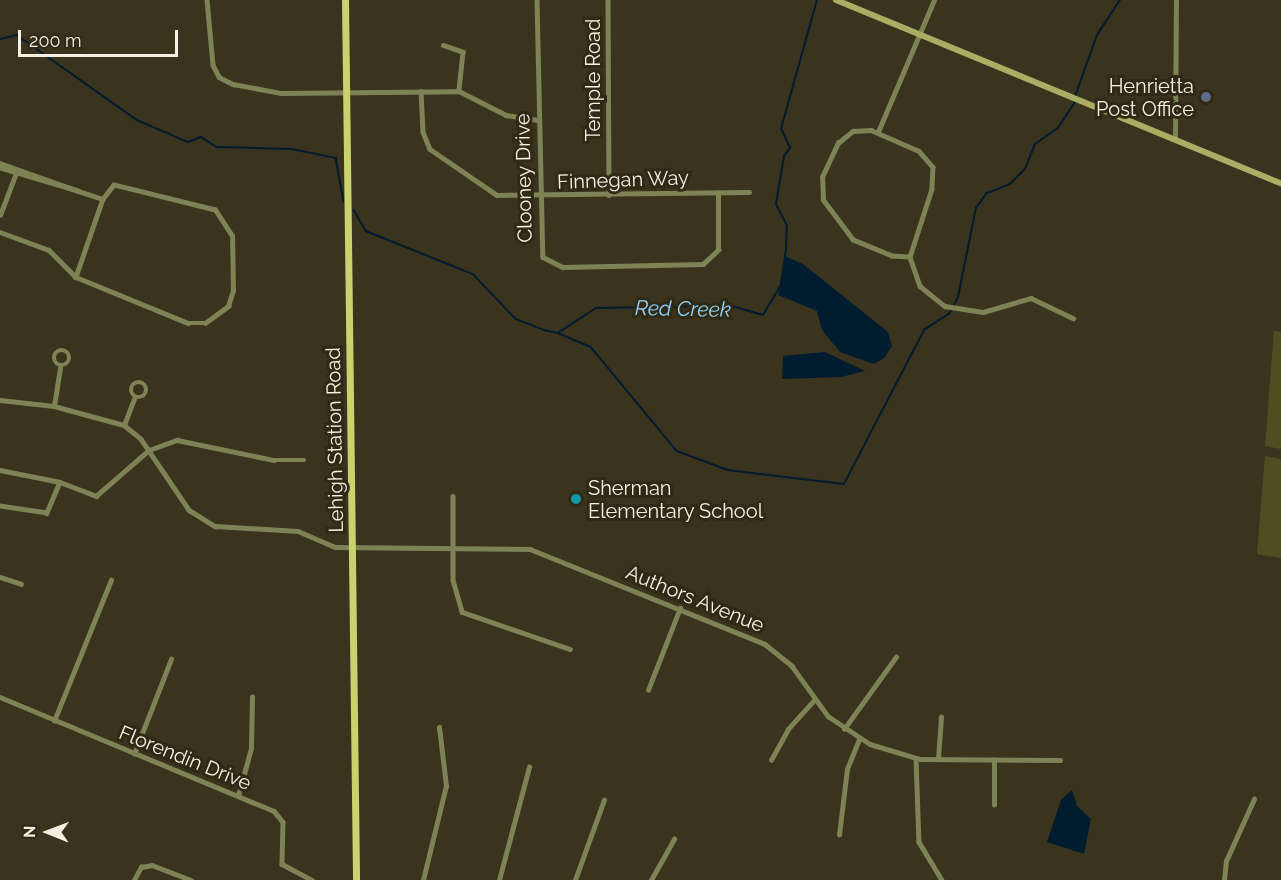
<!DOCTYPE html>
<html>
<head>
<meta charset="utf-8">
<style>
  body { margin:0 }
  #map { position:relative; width:1281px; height:880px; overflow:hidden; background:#3a331e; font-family:Raleway,sans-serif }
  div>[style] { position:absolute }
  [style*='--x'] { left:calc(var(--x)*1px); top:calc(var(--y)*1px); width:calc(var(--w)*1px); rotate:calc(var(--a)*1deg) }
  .green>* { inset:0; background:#4d4f22 }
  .water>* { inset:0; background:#001c2e }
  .stream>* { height:1.5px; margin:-0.75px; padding:0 0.75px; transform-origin:0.75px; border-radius:0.75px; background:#001c2e }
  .minor>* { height:4.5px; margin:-2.25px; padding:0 2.25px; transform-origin:2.25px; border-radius:2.25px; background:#7e8355 }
  .minor>.ring { margin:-2.25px; padding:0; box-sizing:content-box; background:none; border:4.5px solid #7e8355; border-radius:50% }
  .secondary>* { height:6px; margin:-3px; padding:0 3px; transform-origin:3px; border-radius:3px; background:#a8af65 }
  .primary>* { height:7px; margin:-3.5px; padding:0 3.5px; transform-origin:3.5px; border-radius:3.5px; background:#c9d26f }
  .dots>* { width:16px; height:16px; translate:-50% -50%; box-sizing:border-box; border:3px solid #302914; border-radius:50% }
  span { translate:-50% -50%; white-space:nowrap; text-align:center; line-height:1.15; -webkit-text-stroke:6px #302914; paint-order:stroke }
  .street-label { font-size:20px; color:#f4f0e3 }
  .poi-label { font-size:20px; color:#f4f0e3 }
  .right { translate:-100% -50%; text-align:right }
  .left { translate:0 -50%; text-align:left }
  .water-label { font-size:21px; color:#8ed4fe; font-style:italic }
  .north { position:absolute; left:18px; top:802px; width:60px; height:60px; -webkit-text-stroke:4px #302914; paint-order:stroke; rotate:271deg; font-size:16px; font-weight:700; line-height:24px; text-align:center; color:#f4f0e3 }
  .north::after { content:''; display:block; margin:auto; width:21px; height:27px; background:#f4f0e3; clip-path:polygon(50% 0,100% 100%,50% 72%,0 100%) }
  .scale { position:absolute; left:18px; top:30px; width:160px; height:27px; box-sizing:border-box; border:3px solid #f4f0e3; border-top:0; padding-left:8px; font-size:18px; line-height:21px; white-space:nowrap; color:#f4f0e3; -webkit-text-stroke:4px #302914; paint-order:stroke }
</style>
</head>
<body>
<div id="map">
  <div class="green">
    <i style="clip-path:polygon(1274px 331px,1281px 332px,1281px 449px,1265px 446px)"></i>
    <i style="clip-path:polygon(1265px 456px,1281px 459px,1281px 558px,1257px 554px)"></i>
  </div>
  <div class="water">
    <i style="clip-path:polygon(785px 256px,803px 264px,888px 332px,892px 346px,884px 358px,874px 364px,840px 352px,822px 330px,817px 311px,778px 295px)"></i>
    <i style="clip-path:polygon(825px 352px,865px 371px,841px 377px,782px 379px,783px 356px)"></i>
    <i style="clip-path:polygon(1072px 790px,1077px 806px,1091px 819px,1084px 854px,1047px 842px,1061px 800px)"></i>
  </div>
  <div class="stream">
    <i style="--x:0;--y:39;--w:17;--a:-13"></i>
    <i style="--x:17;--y:35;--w:147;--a:35.3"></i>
    <i style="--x:137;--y:120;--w:56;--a:23.3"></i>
    <i style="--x:188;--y:142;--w:14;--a:-21"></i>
    <i style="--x:201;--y:137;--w:19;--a:32"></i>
    <i style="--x:217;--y:147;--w:75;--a:1.5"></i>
    <i style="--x:292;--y:149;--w:45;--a:11.6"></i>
    <i style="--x:336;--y:158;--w:44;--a:79.5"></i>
    <i style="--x:1075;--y:97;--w:66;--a:-70.5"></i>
    <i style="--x:1097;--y:35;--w:42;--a:-56.7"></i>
    <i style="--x:354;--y:210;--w:24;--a:60"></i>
    <i style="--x:366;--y:231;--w:115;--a:21.9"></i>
    <i style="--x:473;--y:274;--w:62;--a:46.3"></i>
    <i style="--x:516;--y:319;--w:30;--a:21"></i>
    <i style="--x:544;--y:330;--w:14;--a:12"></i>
    <i style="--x:558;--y:333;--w:45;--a:-33.3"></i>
    <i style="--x:596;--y:308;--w:136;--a:-0.8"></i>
    <i style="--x:732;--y:306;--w:32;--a:16"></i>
    <i style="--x:763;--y:315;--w:35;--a:-59"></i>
    <i style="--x:781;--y:285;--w:35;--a:-82"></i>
    <i style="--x:786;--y:250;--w:24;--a:-88"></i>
    <i style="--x:787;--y:226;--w:25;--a:-117"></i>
    <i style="--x:776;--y:204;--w:49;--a:-80.5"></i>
    <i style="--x:784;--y:156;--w:10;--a:-53"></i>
    <i style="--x:790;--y:148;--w:21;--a:-115"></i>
    <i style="--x:781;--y:129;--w:134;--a:-74.4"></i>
    <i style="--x:558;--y:333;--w:36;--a:23"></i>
    <i style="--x:591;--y:347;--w:135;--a:50.4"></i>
    <i style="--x:677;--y:451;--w:54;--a:20.4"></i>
    <i style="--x:728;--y:470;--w:117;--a:6.9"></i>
    <i style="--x:844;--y:484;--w:174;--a:-62.5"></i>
    <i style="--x:924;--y:330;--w:30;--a:-33"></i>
    <i style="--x:949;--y:314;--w:19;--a:-62"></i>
    <i style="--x:958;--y:297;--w:91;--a:-78.6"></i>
    <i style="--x:976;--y:208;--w:19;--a:-54"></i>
    <i style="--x:987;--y:193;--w:25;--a:-21"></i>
    <i style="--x:1010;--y:184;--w:21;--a:-45"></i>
    <i style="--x:1025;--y:169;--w:27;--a:-68"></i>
    <i style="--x:1035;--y:144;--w:28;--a:-35"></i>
    <i style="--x:1058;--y:128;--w:31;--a:-57"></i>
  </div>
  <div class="minor">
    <i style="--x:207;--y:0;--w:65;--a:84.7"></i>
    <i style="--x:213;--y:65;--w:13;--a:63"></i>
    <i style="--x:219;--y:77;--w:16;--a:27"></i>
    <i style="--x:233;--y:84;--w:49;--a:10.6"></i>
    <i style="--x:281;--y:93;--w:178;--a:-0.6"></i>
    <i style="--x:459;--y:91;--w:53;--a:27.1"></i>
    <i style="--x:506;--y:115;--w:32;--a:9"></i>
    <i style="--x:537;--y:0;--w:257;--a:88.7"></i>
    <i style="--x:543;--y:257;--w:22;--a:27"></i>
    <i style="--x:563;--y:267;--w:140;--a:-1.2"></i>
    <i style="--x:703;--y:264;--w:21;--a:-43"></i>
    <i style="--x:718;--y:250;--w:57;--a:-90"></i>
    <i style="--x:608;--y:0;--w:195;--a:89.7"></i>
    <i style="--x:443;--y:45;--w:21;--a:19"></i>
    <i style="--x:463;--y:52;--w:39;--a:96"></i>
    <i style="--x:421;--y:91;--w:41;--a:87.2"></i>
    <i style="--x:423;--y:132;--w:18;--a:68"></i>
    <i style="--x:430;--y:149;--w:81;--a:34.5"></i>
    <i style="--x:497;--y:195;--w:252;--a:-0.7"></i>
    <i style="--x:871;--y:130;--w:52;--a:23.6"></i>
    <i style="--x:919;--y:151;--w:21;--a:49"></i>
    <i style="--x:933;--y:167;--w:22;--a:93"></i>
    <i style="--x:932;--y:189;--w:71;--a:107.9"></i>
    <i style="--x:910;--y:257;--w:18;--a:-177"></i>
    <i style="--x:892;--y:256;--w:42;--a:-157.7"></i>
    <i style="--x:853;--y:240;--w:50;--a:-126.9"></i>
    <i style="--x:823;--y:200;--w:23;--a:-92"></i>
    <i style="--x:822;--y:177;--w:38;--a:-65"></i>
    <i style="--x:838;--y:143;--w:19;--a:-39"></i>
    <i style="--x:853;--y:131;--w:18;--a:-3"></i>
    <i style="--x:878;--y:132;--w:143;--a:-67"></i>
    <i style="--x:1175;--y:139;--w:139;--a:-89.6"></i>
    <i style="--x:0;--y:163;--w:83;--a:19.7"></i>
    <i style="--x:78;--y:191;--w:81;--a:-163.6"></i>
    <i style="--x:78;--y:191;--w:26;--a:18"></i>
    <i style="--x:0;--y:215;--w:45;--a:-69.1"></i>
    <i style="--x:0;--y:232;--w:52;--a:20.2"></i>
    <i style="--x:49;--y:250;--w:38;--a:45"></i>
    <i style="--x:76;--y:277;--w:121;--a:22.3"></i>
    <i style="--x:188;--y:323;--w:17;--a:0"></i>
    <i style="--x:205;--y:323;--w:29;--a:-36"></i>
    <i style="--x:228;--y:306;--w:16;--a:-72"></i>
    <i style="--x:233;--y:291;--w:55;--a:-91"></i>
    <i style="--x:232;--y:236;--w:31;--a:-123"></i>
    <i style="--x:215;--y:210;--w:104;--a:-166.1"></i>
    <i style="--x:114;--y:185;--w:18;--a:128"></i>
    <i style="--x:103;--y:199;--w:83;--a:109.1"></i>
    <i style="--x:910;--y:257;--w:31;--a:71"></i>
    <i style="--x:920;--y:286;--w:32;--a:39"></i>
    <i style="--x:945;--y:306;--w:38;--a:9"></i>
    <i style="--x:983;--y:312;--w:50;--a:-16.3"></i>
    <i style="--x:1031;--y:298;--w:47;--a:25.5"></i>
    <i class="ring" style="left:54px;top:350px;width:11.5px;height:11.5px"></i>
    <i class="ring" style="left:131px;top:382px;width:11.5px;height:11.5px"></i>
    <i style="--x:0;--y:400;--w:54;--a:6.3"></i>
    <i style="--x:54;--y:406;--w:73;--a:15.2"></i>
    <i style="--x:124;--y:425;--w:22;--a:39"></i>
    <i style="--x:141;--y:439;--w:86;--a:55.9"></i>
    <i style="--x:189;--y:510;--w:31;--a:32"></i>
    <i style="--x:215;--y:526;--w:83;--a:3.4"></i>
    <i style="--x:298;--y:531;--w:40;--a:23.4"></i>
    <i style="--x:335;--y:547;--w:195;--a:0.6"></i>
    <i style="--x:530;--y:549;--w:253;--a:22"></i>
    <i style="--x:765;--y:644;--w:35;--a:39"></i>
    <i style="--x:792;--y:666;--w:62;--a:54.2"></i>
    <i style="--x:828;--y:716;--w:50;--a:33.7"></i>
    <i style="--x:870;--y:744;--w:52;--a:16.7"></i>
    <i style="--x:920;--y:759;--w:140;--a:0.4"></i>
    <i style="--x:54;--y:406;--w:39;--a:-81"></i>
    <i style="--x:124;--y:425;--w:30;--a:-69"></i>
    <i style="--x:0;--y:470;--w:61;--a:11.3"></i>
    <i style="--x:60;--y:482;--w:34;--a:113"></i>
    <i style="--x:47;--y:513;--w:48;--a:-171.5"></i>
    <i style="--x:60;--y:482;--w:39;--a:21"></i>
    <i style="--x:96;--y:496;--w:70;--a:-41"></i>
    <i style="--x:149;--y:450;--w:30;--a:-20"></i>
    <i style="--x:177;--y:440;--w:99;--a:11.7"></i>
    <i style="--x:274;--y:460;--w:30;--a:0"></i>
    <i style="--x:453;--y:496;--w:84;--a:90"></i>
    <i style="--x:453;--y:580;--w:33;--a:74"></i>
    <i style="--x:462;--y:612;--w:114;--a:18.9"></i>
    <i style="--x:0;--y:577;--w:22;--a:18"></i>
    <i style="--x:648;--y:690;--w:88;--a:-68.7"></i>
    <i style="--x:0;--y:697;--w:297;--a:22.6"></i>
    <i style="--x:274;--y:811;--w:14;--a:51"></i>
    <i style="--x:283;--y:822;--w:42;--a:91.4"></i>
    <i style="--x:282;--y:864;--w:34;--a:28"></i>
    <i style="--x:54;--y:721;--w:152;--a:-68"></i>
    <i style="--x:844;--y:729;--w:89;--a:-54.2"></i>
    <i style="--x:134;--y:754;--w:102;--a:-68.7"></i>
    <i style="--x:916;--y:758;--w:84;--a:88"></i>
    <i style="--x:919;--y:842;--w:44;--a:58.8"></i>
    <i style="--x:938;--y:759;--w:42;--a:-85.9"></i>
    <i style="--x:771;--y:760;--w:35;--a:-61"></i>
    <i style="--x:788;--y:729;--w:39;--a:-48"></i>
    <i style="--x:238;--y:796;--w:50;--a:-74.8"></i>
    <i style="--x:251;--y:748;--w:51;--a:-88.9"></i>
    <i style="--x:994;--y:805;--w:45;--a:-90"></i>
    <i style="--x:839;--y:835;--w:66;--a:-83.1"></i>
    <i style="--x:847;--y:769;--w:32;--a:-68"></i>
    <i style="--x:134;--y:880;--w:15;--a:-62"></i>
    <i style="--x:141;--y:867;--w:11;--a:-10"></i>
    <i style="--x:152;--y:865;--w:42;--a:21"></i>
    <i style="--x:423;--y:880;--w:97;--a:-76.3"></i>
    <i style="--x:446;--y:786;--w:59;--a:-96.8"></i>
    <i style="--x:499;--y:880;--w:117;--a:-75.1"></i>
    <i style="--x:575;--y:880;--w:85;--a:-70.1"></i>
    <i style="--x:651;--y:880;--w:47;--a:-60.7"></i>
    <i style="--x:1224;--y:880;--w:19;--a:-84"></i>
    <i style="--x:1226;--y:861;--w:68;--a:-65.7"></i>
  </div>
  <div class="secondary">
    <i style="--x:836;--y:0;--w:481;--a:22.4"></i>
  </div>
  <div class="primary">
    <i style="--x:345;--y:0;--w:880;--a:89.28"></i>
  </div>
  <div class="dots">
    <i style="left:1206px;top:97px;background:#5c6f8a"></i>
    <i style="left:576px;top:499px;background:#0f9aa8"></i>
  </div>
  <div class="street-label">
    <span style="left:593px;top:80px;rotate:-90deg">Temple Road</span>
    <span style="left:524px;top:178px;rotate:-91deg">Clooney Drive</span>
    <span style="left:623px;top:180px;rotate:-2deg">Finnegan Way</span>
    <span style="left:335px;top:440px;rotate:-91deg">Lehigh Station Road</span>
    <span style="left:695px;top:599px;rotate:22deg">Authors Avenue</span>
    <span style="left:185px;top:758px;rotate:22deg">Florendin Drive</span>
  </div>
  <div class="poi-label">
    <span class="right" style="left:1194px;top:98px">Henrietta<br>Post Office</span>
    <span class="left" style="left:588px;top:500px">Sherman<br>Elementary School</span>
  </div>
  <div class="water-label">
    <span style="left:683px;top:309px;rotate:1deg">Red Creek</span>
  </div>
  <div class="north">N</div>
  <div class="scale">200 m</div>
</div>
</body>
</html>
